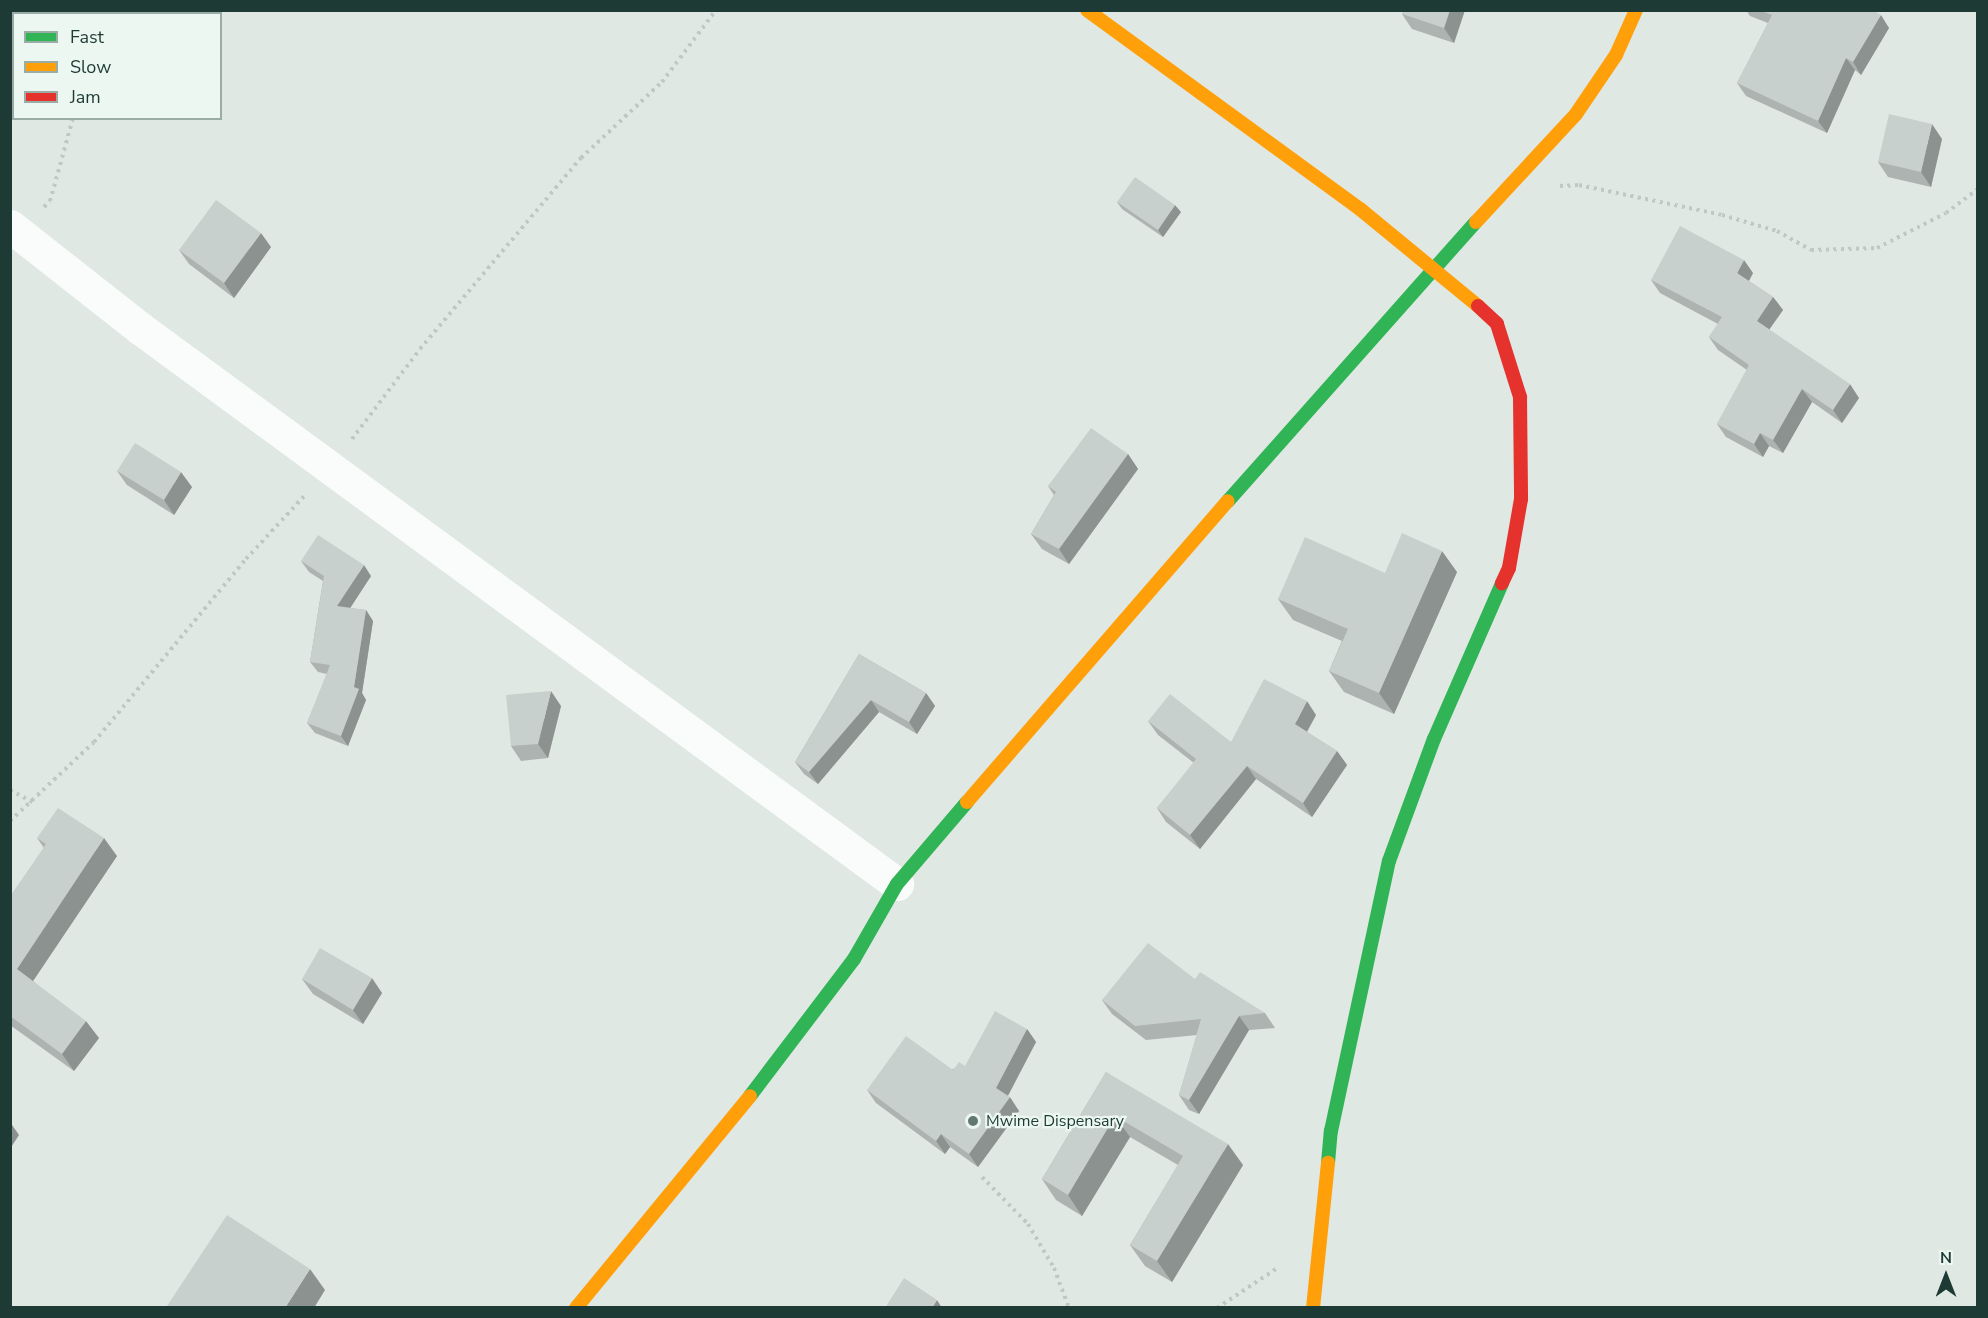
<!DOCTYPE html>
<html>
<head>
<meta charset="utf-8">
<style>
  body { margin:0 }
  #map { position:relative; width:1988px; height:1318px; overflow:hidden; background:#e0e8e4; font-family:"Nunito Sans",sans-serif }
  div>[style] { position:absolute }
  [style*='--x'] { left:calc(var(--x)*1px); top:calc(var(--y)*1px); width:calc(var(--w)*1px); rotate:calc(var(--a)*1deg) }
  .path>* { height:4px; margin-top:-2px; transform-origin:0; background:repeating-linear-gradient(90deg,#bec8c5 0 3px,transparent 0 7.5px) }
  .street>* { height:33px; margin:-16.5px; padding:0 16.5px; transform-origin:16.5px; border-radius:16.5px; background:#fafcfb }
  .fast>* { height:14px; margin:-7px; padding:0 7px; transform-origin:7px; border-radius:7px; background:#30b455 }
  .slow>* { height:14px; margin:-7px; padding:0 7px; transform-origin:7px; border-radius:7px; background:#ff9f0a }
  .jam>* { height:14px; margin:-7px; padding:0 7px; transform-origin:7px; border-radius:7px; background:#e5322d }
  .wall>* { inset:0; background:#acb3b0 }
  .shaded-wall>* { inset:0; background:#8c9290 }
  .building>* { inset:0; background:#c8d0cd }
  .dots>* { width:16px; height:16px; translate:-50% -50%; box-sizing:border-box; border:3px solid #edf7f2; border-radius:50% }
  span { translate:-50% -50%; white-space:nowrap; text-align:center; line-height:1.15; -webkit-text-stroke:4.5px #edf7f2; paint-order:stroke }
  .poi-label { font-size:16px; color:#1d3b34 }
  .left { translate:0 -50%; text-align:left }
  .frame { position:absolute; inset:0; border:12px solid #1d3b34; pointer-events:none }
  .legend { position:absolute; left:12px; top:12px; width:210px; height:108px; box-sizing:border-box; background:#edf7f2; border:2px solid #9aaca6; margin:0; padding:8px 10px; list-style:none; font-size:18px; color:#1d3b34 }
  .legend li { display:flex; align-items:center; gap:12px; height:30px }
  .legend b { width:30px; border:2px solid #9aaca6 }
  .north { position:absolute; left:1916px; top:1246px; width:60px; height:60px; -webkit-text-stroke:4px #edf7f2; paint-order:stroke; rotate:0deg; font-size:16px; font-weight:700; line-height:24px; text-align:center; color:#1d3b34 }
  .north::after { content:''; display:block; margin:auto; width:21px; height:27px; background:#1d3b34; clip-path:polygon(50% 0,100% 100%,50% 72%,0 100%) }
</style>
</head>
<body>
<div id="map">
  <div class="path">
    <i style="--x:90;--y:14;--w:4;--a:-76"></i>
    <i style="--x:1560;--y:186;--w:19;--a:-3"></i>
    <i style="--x:1579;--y:185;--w:146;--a:11.8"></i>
    <i style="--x:1722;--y:215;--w:57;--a:16.2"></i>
    <i style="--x:1777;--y:231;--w:39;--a:29"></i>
    <i style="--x:1811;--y:250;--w:66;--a:-1.7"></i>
    <i style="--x:1877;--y:248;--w:77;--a:-26.9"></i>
    <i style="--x:1946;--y:213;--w:40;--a:-37"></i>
    <i style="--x:44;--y:207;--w:8;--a:-45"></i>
    <i style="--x:50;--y:201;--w:86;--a:-74.5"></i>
    <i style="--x:352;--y:439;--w:113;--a:-52.9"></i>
    <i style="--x:420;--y:349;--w:250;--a:-49.9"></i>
    <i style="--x:581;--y:158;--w:111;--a:-43.2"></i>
    <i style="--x:662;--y:82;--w:90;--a:-53.1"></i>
    <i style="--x:10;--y:790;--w:26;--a:28"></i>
    <i style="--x:10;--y:821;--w:115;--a:-43.2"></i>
    <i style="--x:94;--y:742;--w:238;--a:-50.3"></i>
    <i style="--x:246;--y:559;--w:87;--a:-47.3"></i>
    <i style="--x:982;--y:1177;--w:66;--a:45.6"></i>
    <i style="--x:1028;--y:1224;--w:51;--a:59.4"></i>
    <i style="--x:1054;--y:1268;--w:43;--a:69.4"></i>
    <i style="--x:1217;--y:1308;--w:74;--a:-33.5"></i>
  </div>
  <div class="street">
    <i style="--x:10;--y:226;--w:167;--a:38.2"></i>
    <i style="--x:141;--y:329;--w:938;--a:36.28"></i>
  </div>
  <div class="fast">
    <i style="--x:1228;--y:501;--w:373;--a:-48.4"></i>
    <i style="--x:750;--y:1096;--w:172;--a:-52.8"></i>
    <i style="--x:854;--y:959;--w:86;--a:-60.2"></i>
    <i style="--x:897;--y:884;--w:108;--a:-49.5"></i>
    <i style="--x:1328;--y:1163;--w:32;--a:-85"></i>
    <i style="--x:1331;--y:1131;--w:276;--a:-77.9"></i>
    <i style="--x:1389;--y:861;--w:130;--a:-69.8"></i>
    <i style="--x:1434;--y:739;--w:170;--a:-66.4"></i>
  </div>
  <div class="slow">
    <i style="--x:1087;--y:10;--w:338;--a:36.1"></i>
    <i style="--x:1360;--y:209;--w:153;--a:39.4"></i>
    <i style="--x:1476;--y:222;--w:147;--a:-47.2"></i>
    <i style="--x:1576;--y:114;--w:71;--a:-55.9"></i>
    <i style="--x:1616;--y:55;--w:49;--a:-66"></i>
    <i style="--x:967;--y:802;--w:398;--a:-49.1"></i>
    <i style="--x:576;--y:1308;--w:274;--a:-50.6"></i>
    <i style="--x:1313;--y:1308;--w:146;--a:-84.1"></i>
  </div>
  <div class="jam">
    <i style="--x:1478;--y:306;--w:26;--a:43"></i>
    <i style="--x:1497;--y:324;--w:77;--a:72.5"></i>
    <i style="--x:1520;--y:397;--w:102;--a:89.4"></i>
    <i style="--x:1521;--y:499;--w:70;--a:99.9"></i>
    <i style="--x:1509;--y:568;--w:17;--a:115"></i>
  </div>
  <div class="wall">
    <i style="clip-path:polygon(1465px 10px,1454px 43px,1412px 29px,1402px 14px)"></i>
    <i style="clip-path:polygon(1746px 10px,1873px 10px,1889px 28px,1861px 75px,1855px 70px,1827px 133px,1746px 96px,1737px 83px,1768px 23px,1750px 16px)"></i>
    <i style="clip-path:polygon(1942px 139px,1931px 187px,1888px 177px,1878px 162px)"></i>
    <i style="clip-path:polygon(1117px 202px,1181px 212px,1163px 237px,1122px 209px)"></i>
    <i style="clip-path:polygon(271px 247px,234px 298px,189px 264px,179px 250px)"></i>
    <i style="clip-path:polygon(1753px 273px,1749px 281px,1773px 297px,1783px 310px,1769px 330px,1859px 398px,1842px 423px,1812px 402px,1783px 453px,1769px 446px,1763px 457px,1726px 437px,1717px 424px,1747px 370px,1718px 350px,1709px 337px,1718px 324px,1660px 293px,1651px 280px)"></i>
    <i style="clip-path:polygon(1128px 454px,1138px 469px,1069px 564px,1042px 549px,1031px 534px,1054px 495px,1048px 486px)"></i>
    <i style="clip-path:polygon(117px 471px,192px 487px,174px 515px,127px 485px)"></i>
    <i style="clip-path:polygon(301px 561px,371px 576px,350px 608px,366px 610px,373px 621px,362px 693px,366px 700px,348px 746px,315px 733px,307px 723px,327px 674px,318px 672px,310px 662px,323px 581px,309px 572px)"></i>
    <i style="clip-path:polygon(1457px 572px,1394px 714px,1344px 692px,1329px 671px,1342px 641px,1293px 620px,1278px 599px,1385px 573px)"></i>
    <i style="clip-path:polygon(859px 654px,926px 693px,935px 706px,917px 734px,879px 712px,818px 784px,804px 774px,795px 762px)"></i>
    <i style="clip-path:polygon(561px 706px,548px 758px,521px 761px,511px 746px)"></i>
    <i style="clip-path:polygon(1316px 715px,1307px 732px,1337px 751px,1347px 765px,1312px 817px,1256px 779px,1200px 849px,1166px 822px,1157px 808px,1194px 763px,1158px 735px,1148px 721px,1231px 742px)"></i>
    <i style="clip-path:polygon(37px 838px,117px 856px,33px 981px,99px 1038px,74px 1071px,10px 1025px,10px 897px,44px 848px)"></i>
    <i style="clip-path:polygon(302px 979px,382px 993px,363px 1024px,313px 994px)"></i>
    <i style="clip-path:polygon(1195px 979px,1265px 1013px,1275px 1028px,1249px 1030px,1199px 1114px,1189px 1110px,1179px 1095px,1197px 1035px,1146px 1040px,1112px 1014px,1102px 1000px)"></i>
    <i style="clip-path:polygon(1027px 1029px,1036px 1042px,1008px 1096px,1019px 1111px,978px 1167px,950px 1147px,945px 1154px,876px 1103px,867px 1090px,965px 1066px)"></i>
    <i style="clip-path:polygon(1106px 1072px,1243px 1165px,1172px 1282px,1145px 1266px,1130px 1245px,1178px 1165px,1130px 1137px,1082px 1216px,1056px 1200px,1042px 1179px)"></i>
  </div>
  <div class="shaded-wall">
    <i style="clip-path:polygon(1450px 10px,1465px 10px,1454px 43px,1444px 28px)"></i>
    <i style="clip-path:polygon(1881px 15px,1889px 28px,1861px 75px,1853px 62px)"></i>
    <i style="clip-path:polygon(1846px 58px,1855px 70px,1827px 133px,1818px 121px)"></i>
    <i style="clip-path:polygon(1932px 124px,1942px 139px,1931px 187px,1921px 172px)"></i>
    <i style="clip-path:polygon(1175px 205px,1181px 212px,1163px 237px,1158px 230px)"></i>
    <i style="clip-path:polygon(261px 233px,271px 247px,234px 298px,224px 283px)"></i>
    <i style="clip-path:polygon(1744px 260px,1753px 273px,1746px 286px,1737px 273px)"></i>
    <i style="clip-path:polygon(1773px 297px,1783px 310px,1766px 334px,1757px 321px)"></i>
    <i style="clip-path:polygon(1850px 384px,1859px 398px,1842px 423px,1833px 410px)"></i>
    <i style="clip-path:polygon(1802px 389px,1812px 402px,1783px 453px,1773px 440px)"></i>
    <i style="clip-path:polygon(1760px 433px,1769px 446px,1763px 457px,1754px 444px)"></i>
    <i style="clip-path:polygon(1128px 454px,1138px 469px,1069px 564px,1059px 549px)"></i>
    <i style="clip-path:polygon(181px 472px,192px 487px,174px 515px,164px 500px)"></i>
    <i style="clip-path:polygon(1442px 551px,1457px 572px,1394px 714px,1379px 693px)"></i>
    <i style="clip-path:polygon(364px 565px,371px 576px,345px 616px,337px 606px)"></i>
    <i style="clip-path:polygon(366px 610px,373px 621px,362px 693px,366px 700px,348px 746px,341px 736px,354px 687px)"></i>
    <i style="clip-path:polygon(551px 691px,561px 706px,548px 758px,538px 744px)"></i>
    <i style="clip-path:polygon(926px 693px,935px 706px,917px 734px,909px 722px)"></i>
    <i style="clip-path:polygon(871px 700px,879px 712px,818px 784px,809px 772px)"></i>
    <i style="clip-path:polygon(1307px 701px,1316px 715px,1304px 737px,1295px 724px)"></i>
    <i style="clip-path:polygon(1337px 751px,1347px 765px,1312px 817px,1303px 803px)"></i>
    <i style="clip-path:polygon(1247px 766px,1256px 779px,1200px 849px,1190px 835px)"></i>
    <i style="clip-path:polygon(104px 838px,117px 856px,29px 987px,17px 969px)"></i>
    <i style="clip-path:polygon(372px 978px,382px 993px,363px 1024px,353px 1010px)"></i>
    <i style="clip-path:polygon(1239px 1016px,1249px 1030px,1199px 1114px,1189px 1100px)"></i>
    <i style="clip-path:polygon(86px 1021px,99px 1038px,74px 1071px,62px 1054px)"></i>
    <i style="clip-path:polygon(1027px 1029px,1036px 1042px,1005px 1101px,996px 1088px)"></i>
    <i style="clip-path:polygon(1010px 1097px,1019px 1111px,978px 1167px,969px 1154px)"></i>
    <i style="clip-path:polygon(1115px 1116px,1130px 1137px,1082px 1216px,1068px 1195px)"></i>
    <i style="clip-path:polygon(10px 1122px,19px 1135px,10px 1149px)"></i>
    <i style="clip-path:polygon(941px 1134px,950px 1147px,945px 1154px,936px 1141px)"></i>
    <i style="clip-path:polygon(1228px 1144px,1243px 1165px,1172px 1282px,1157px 1261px)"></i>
    <i style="clip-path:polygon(310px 1269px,325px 1290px,314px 1308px,285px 1308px)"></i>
    <i style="clip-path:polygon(937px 1300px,942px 1308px,932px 1308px)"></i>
  </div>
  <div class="building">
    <i style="clip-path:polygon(1403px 10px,1450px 10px,1444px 28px,1402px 14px)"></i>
    <i style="clip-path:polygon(1759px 10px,1873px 10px,1881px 15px,1853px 62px,1846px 58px,1818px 121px,1737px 83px,1772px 15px)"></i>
    <i style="clip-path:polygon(1889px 114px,1932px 124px,1921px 172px,1878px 162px)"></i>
    <i style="clip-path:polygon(1135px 177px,1175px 205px,1158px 230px,1117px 202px)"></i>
    <i style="clip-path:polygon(216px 200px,261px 233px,224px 283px,179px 250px)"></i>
    <i style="clip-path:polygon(1680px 226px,1744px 260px,1737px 273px,1773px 297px,1757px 321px,1850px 384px,1833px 410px,1802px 389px,1773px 440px,1760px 433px,1754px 444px,1717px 424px,1749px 365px,1709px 337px,1722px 317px,1651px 280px)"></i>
    <i style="clip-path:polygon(1091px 428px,1128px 454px,1059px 549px,1031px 534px,1056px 492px,1048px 486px)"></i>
    <i style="clip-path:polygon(135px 443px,181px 472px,164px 500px,117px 471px)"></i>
    <i style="clip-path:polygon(1402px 533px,1442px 551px,1379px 693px,1329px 671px,1348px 629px,1278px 599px,1305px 537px,1385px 573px)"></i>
    <i style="clip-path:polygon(318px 535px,364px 565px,337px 606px,366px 610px,354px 687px,359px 689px,341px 736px,307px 723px,330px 665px,310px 662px,324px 576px,301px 561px)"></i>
    <i style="clip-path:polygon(859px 654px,926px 693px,909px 722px,871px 700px,809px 772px,795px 762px)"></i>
    <i style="clip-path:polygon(1264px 679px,1307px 701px,1295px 724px,1337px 751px,1303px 803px,1247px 766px,1190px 835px,1157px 808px,1196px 759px,1148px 721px,1170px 694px,1231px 742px)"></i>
    <i style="clip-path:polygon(551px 691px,538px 744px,511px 746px,506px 695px)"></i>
    <i style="clip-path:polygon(58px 808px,104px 838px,17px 969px,86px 1021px,62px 1054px,10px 1016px,10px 897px,46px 844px,37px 838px)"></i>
    <i style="clip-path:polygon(1148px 943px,1195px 979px,1200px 972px,1265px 1013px,1239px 1016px,1189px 1100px,1179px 1095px,1201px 1019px,1135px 1026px,1102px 1000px)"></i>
    <i style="clip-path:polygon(320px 948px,372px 978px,353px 1010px,302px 979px)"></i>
    <i style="clip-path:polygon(995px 1011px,1027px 1029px,996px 1088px,1010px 1097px,969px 1154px,941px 1134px,936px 1141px,867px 1090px,906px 1036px,953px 1070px,959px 1062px,965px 1066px)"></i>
    <i style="clip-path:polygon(1106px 1072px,1228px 1144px,1157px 1261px,1130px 1245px,1183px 1156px,1115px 1116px,1068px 1195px,1042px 1179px)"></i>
    <i style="clip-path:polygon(227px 1215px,310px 1269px,285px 1308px,169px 1308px,167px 1306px)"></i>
    <i style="clip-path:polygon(904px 1278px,937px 1300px,932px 1308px,885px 1308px)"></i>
  </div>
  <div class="dots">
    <i style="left:973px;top:1121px;background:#617872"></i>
  </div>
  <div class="poi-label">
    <span class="left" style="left:986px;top:1121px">Mwime Dispensary</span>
  </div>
  <div class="frame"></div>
  <ul class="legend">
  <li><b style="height:8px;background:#30b455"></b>Fast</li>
  <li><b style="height:8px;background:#ff9f0a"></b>Slow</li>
  <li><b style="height:8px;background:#e5322d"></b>Jam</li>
  </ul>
  <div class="north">N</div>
</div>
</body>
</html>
